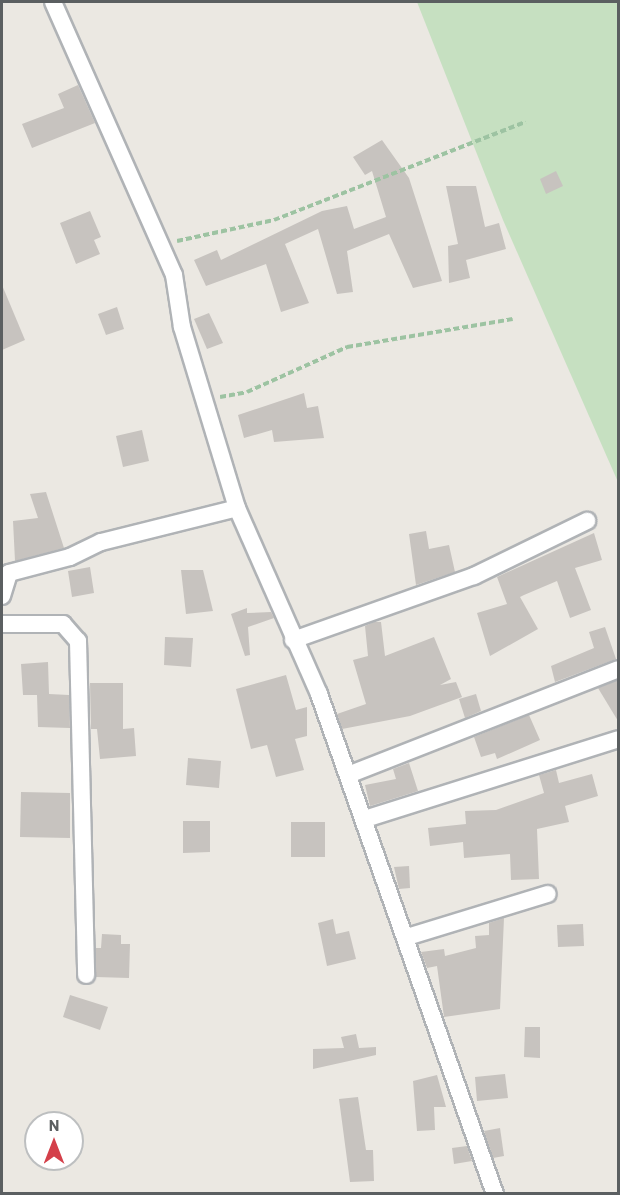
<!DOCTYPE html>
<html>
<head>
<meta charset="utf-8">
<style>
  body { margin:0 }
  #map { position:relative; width:620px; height:1195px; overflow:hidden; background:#ebe8e2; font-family:Barlow,sans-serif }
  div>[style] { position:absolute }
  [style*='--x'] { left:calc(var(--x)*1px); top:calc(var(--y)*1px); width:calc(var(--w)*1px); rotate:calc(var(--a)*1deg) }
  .green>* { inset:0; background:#c6e0c1 }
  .building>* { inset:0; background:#c7c3bf }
  .path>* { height:4px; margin-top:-2px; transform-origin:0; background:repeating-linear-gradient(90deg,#9dc3a2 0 6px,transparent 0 9px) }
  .roads { filter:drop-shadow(2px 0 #b0b3b6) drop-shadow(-2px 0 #b0b3b6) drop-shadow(0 2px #b0b3b6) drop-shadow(0 -2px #b0b3b6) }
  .minor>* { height:16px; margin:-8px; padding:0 8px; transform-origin:8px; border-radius:8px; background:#fff }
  span { translate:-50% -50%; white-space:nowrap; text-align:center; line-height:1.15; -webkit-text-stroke:6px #fff; paint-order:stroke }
  .frame { position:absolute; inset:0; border:3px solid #5b5f61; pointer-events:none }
  .north { position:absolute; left:24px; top:1111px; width:60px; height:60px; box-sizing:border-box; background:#fff; border:2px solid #bdbfc0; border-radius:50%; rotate:0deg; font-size:16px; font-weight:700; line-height:24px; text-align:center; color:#5b5f61 }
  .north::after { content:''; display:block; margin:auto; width:21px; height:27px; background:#d4404a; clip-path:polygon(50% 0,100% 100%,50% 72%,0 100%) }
</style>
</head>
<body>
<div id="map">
  <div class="green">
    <i style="clip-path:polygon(417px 2px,618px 2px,618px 482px,503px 220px)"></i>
  </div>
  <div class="building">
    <i style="clip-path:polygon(78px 85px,95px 123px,32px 148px,22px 124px,64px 108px,58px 94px)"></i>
    <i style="clip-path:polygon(382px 140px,409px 178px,442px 281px,413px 288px,389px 234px,347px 251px,353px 292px,337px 294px,318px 229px,285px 244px,309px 303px,281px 312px,266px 264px,206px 286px,194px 260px,217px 250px,221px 260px,322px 211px,347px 206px,354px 229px,386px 217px,372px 171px,365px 175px,353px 157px)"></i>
    <i style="clip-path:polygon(556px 171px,563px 186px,546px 194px,540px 179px)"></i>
    <i style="clip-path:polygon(446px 186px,476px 186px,485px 227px,499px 223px,506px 249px,466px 260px,470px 278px,449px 283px,448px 246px,458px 244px)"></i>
    <i style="clip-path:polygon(90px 211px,101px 237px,94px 240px,100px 254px,76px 264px,60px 223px)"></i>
    <i style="clip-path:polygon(2px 285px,25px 340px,2px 350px)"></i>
    <i style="clip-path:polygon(117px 307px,124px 329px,106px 335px,98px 314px)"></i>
    <i style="clip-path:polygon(209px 313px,223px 343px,207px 349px,194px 319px)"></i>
    <i style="clip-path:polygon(304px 393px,307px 408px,318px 406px,324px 438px,274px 442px,272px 430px,244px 438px,238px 415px)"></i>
    <i style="clip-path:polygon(142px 430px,149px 461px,123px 467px,116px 436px)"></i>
    <i style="clip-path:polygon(46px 492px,64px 548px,15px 561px,13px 521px,38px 518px,30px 494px)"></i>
    <i style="clip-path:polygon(426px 531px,429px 549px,449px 545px,455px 572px,416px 585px,409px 534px)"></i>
    <i style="clip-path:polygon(594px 533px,602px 560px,575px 568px,591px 610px,570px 618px,557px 581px,524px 595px,520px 597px,538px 629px,490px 656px,477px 613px,507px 604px,497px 577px)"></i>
    <i style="clip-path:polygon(90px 567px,94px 593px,72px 597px,68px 571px)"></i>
    <i style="clip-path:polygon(181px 570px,203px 570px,213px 611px,186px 614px)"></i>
    <i style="clip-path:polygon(247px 608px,247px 613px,271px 612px,274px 618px,248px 627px,250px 655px,245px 656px,231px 614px)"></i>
    <i style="clip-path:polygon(374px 622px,381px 622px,385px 656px,434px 637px,451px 679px,440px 685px,456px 682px,462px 697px,410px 716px,342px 729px,337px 714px,366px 704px,353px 660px,368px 656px,365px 626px)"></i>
    <i style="clip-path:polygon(605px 627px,616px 659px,555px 682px,551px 666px,594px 648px,589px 632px)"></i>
    <i style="clip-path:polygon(165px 637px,193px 638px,191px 667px,164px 665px)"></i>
    <i style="clip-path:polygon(48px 662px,49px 694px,69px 695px,70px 728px,38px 727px,37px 695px,23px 695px,21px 664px)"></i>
    <i style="clip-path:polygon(286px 675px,296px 710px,307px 707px,307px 736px,295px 739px,304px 770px,276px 777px,267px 745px,251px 749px,236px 689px)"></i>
    <i style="clip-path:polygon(618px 680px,618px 721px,598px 688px)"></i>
    <i style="clip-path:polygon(90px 683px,123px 683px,123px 729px,134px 728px,136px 756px,100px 759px,97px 729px,91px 729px)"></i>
    <i style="clip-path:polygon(476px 694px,481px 711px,465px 718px,459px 699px)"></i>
    <i style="clip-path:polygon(529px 715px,540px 740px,497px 759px,495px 753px,481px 757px,474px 737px)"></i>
    <i style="clip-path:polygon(188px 758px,221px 761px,219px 788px,186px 785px)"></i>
    <i style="clip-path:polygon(409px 763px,418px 791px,370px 806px,365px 785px,396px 779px,393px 769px)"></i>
    <i style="clip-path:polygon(556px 770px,559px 783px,592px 774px,598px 796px,565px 806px,569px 822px,537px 829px,539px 879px,511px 880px,510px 854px,464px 858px,463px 842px,430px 846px,428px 828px,466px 824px,465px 811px,496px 810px,544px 793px,539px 775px)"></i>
    <i style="clip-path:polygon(21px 792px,70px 793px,70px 838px,20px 837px)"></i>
    <i style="clip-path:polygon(183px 821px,210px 821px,210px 852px,183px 853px)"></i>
    <i style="clip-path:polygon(291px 822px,325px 822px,325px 857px,291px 857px)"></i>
    <i style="clip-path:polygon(409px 866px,410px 888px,399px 889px,394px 867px)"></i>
    <i style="clip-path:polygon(504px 918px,500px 1009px,444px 1017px,437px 966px,427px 968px,421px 952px,444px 949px,445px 956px,476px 948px,475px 936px,489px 935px,489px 923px)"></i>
    <i style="clip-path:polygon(333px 919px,336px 934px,349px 931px,356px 959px,327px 966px,318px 923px)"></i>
    <i style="clip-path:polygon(583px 924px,584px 946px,558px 947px,557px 925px)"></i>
    <i style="clip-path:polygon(102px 934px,121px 935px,121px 944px,130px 944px,129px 978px,96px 977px,96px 948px,101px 948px)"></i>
    <i style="clip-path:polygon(70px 995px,108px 1007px,100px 1030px,63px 1017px)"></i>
    <i style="clip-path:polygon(525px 1027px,540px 1027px,540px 1058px,524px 1057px)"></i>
    <i style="clip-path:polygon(356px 1034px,359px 1048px,376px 1047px,376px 1055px,313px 1069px,313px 1049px,344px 1048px,341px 1037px)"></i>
    <i style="clip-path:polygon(505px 1074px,508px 1098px,477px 1101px,475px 1077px)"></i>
    <i style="clip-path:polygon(437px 1075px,446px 1107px,434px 1107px,435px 1130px,417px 1131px,413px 1081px)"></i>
    <i style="clip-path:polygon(358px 1097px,366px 1150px,373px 1150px,374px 1181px,350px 1182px,339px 1099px)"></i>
    <i style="clip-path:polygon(500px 1128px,504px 1156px,493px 1158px,484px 1131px)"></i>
    <i style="clip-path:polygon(467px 1146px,472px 1161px,454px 1164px,452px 1148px)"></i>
  </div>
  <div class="path">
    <i style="--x:177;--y:241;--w:99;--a:-12.2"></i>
    <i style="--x:274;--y:220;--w:270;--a:-21.3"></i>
    <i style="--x:220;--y:397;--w:27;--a:-10"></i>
    <i style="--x:247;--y:392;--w:110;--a:-24.2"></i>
    <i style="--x:347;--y:347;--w:168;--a:-9.6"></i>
  </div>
  <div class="roads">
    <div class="minor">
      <i style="--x:53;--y:2;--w:299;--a:66.1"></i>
      <i style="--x:174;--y:275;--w:53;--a:81.3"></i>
      <i style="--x:182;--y:327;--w:189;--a:73.1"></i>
      <i style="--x:237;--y:508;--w:203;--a:66.2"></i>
      <i style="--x:319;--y:694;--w:530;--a:70.61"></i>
      <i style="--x:2;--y:596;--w:24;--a:-73"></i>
      <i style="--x:9;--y:573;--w:63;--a:-14.7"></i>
      <i style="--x:70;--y:557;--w:34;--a:-26"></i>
      <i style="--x:101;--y:542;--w:140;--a:-14"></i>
      <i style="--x:2;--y:624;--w:61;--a:0"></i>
      <i style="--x:63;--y:624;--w:23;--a:49"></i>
      <i style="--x:78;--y:641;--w:334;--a:88.6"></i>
      <i style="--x:293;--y:640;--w:192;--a:-19.5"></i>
      <i style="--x:474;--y:576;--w:126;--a:-26"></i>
      <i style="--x:348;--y:775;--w:290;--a:-21.4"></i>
      <i style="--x:365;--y:819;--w:265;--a:-17.5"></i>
      <i style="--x:407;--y:937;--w:147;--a:-17"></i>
    </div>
  </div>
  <div class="frame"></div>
  <div class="north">N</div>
</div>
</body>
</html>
